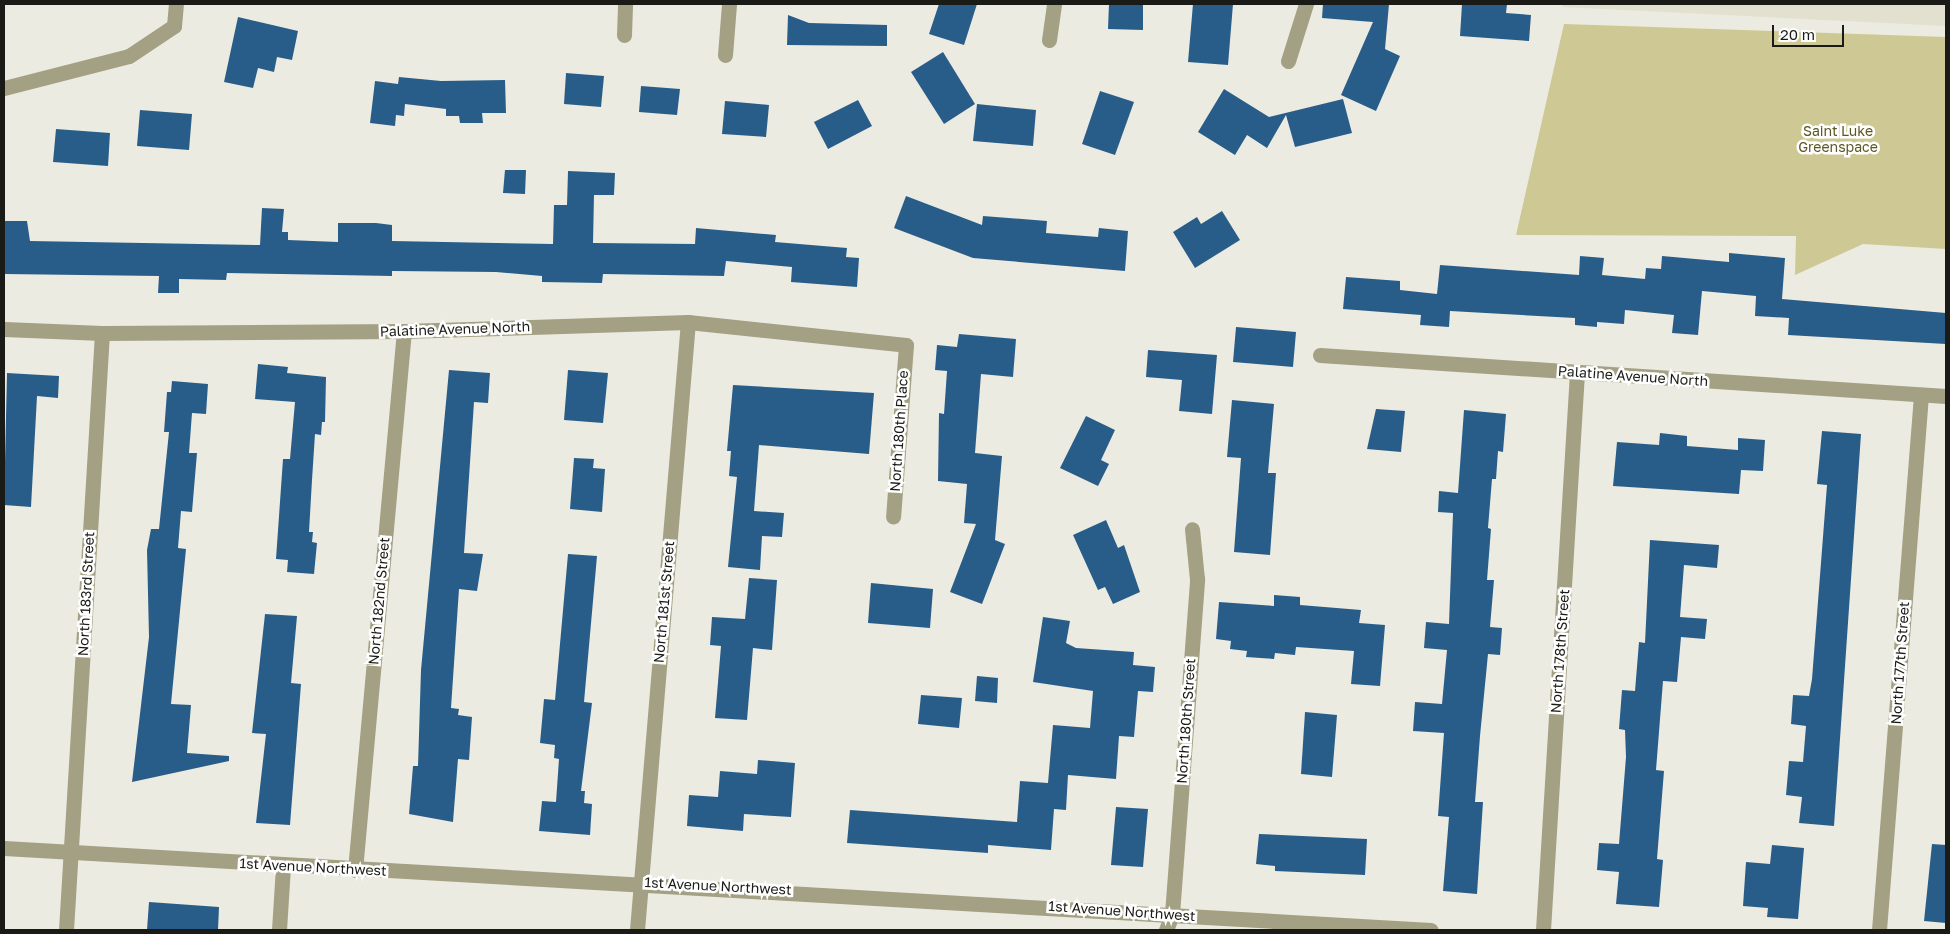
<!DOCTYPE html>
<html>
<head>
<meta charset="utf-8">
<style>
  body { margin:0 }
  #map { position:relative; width:1950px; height:934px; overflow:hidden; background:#ecebe1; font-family:"Golos Text",sans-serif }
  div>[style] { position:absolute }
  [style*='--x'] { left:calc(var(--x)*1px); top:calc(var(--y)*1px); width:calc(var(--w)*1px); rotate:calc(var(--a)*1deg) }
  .built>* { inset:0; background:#e2e1cf }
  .green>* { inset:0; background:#cec894 }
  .building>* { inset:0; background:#295d89 }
  .street>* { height:15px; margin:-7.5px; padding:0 7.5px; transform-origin:7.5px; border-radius:7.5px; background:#a3a083 }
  span { translate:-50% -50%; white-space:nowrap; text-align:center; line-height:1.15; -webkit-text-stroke:5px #fff; paint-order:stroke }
  .park-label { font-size:14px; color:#5d5722 }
  .street-label { font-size:14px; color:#1a1a16 }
  .frame { position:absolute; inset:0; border:5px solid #1a1a16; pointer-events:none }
  .scale { position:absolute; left:1772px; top:25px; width:72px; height:22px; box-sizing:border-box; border:2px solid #1a1a16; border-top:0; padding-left:6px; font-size:15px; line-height:18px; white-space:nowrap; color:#1a1a16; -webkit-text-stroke:4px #fff; paint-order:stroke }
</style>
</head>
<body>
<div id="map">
  <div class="built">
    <i style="clip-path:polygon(1562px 4px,1946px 4px,1946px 26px,1562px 7px)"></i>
  </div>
  <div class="green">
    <i style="clip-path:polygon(1564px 24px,1946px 37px,1946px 249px,1863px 244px,1795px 275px,1796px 236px,1516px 235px)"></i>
  </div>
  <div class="building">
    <i style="clip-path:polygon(939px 4px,977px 4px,964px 45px,929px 34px)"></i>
    <i style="clip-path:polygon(1109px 4px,1143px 4px,1143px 30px,1108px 29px)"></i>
    <i style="clip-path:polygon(1193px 4px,1233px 4px,1228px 65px,1188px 62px)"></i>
    <i style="clip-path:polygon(1323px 4px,1389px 4px,1385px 49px,1400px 56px,1376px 111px,1341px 95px,1373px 22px,1322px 18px)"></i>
    <i style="clip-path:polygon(1462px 4px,1507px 4px,1506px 13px,1531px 15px,1529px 41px,1460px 36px)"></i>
    <i style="clip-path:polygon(788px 15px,809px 23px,887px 25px,887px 46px,787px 45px)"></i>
    <i style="clip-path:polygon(238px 17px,298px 31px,292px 60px,277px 57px,274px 72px,258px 68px,253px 88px,224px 82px)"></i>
    <i style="clip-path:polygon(943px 52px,975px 104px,944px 124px,911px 72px)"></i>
    <i style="clip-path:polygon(566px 73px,604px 76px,601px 107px,564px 104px)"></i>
    <i style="clip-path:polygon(399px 77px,441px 81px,505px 80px,506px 113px,482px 113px,483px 123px,460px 123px,459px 116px,446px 116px,446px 109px,405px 104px,404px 116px,396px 115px,395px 126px,370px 123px,375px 81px,398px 84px)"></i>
    <i style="clip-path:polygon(641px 86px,680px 89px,677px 115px,639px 112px)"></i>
    <i style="clip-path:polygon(1224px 89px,1269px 117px,1343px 99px,1352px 133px,1295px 147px,1286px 115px,1267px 148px,1247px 135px,1235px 155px,1198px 132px)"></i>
    <i style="clip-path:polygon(1100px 91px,1134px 102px,1115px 155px,1082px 144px)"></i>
    <i style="clip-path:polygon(858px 100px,872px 126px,828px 149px,814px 122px)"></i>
    <i style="clip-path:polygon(725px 101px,769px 105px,766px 137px,722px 134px)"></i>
    <i style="clip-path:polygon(977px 104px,1036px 110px,1033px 146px,973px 141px)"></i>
    <i style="clip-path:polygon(140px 110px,192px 114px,189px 150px,137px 146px)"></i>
    <i style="clip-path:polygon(56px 129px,110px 133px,108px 166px,53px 162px)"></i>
    <i style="clip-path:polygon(505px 170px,526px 170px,525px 194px,503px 193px)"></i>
    <i style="clip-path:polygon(568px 171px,615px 173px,614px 195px,594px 195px,593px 243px,695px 244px,696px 228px,776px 235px,775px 242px,847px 248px,846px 257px,859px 258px,857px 287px,791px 282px,792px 267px,726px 261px,724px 276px,603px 274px,602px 283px,542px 282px,542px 276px,496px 272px,392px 271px,392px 276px,227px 273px,226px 280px,179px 279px,179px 293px,158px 293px,159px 276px,4px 274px,4px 221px,27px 221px,30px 241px,260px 245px,262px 208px,284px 209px,282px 232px,288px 232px,288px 240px,338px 242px,338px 223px,376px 223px,392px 225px,392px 241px,553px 244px,554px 205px,567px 205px)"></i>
    <i style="clip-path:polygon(906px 196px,982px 225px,983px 216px,1047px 221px,1046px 233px,1098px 237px,1099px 228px,1128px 231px,1125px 271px,973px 258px,894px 228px)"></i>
    <i style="clip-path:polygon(1222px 211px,1240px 240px,1195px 268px,1173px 232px,1197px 217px,1201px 224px)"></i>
    <i style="clip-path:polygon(1729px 253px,1785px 258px,1782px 299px,1946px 313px,1946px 344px,1788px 335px,1789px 318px,1755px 316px,1756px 296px,1702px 291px,1698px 335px,1672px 333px,1674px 315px,1625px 310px,1624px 324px,1597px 322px,1597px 327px,1575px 325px,1575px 318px,1450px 311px,1449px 327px,1420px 325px,1421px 315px,1343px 309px,1346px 277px,1400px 281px,1400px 290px,1437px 294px,1440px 265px,1579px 275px,1580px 256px,1604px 258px,1602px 275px,1645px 279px,1646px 268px,1661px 269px,1662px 256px,1729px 262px)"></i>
    <i style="clip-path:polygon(1236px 327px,1296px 332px,1293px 367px,1233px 362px)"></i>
    <i style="clip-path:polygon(959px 334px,1016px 339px,1013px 377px,981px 374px,975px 453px,1002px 456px,995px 540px,1005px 544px,982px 604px,950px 592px,976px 524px,964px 523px,967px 484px,938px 481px,939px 413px,944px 414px,947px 371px,935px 370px,937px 345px,957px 347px)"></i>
    <i style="clip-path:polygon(1148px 350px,1217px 355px,1212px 414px,1179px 411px,1182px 380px,1146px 377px)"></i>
    <i style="clip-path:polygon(258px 364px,288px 367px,287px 373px,326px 377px,325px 422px,322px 422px,321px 435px,315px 434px,312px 480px,309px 532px,313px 532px,312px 542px,317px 543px,314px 574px,287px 572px,288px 560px,276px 559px,283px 459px,290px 459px,295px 402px,255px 399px)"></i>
    <i style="clip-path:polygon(449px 370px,490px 373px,488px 403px,474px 402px,464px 553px,483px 554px,477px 591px,459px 589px,451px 708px,459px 709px,458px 715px,472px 717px,469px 760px,458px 759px,453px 822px,409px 814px,413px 766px,418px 766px,421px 670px)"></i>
    <i style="clip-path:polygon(568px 370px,608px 373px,603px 423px,564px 420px)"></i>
    <i style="clip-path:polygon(7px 373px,59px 376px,58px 398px,37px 396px,31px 507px,4px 505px)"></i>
    <i style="clip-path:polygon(172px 381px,208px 384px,206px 414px,192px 413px,189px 453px,197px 453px,192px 512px,181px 511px,178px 548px,186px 549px,171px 704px,191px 705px,187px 753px,229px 756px,229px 761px,132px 782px,149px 637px,147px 550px,151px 529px,159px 529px,169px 432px,164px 432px,167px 392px,171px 392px)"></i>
    <i style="clip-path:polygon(733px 385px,874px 393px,869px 454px,759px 445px,754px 511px,784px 513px,782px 537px,762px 536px,760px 570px,728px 567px,737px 477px,729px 476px,731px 451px,727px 451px)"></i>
    <i style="clip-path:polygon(1232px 400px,1274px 404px,1268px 473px,1276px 473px,1270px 555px,1234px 552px,1241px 458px,1227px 457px)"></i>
    <i style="clip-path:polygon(1376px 409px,1405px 411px,1401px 452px,1367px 449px)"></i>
    <i style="clip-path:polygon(1464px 410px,1506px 414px,1503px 452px,1498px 451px,1496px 479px,1492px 479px,1488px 528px,1491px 529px,1487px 580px,1494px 580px,1490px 627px,1502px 628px,1500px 655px,1488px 654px,1480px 736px,1475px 802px,1483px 802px,1477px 894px,1443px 891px,1449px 817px,1438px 816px,1444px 733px,1413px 731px,1415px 702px,1442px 704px,1447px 650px,1424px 648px,1426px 622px,1449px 624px,1453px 513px,1438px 512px,1439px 491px,1458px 493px)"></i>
    <i style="clip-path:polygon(1086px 416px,1115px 430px,1101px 460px,1109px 464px,1098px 486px,1060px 468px)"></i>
    <i style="clip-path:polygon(1822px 431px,1861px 434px,1834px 826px,1799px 823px,1802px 797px,1786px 795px,1789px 761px,1803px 762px,1806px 726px,1791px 724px,1793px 695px,1809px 696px,1812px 679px,1827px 485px,1817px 484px)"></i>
    <i style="clip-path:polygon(1660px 433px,1687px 436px,1687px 446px,1738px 450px,1738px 438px,1765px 440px,1763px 471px,1741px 470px,1739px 494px,1613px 486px,1617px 442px,1659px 445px)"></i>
    <i style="clip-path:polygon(574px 458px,594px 459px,593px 468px,605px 469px,602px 512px,570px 509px)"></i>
    <i style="clip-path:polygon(1106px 520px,1118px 548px,1124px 545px,1140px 592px,1113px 604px,1105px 587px,1098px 590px,1073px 535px)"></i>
    <i style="clip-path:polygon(1650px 540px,1719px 545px,1717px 568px,1684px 565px,1680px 617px,1707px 619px,1705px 639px,1681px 637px,1677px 682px,1663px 681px,1656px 770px,1664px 771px,1657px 859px,1663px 860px,1659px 907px,1616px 904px,1619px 872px,1597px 870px,1599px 843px,1619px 844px,1626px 757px,1625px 730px,1619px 729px,1622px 690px,1635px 691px,1639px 642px,1645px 643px)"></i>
    <i style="clip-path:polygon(568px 554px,597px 556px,584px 702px,592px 703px,581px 791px,585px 791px,584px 803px,592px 804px,590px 835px,539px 831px,542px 801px,556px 802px,559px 759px,554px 758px,555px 745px,540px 743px,544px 699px,555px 700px)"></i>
    <i style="clip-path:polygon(749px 578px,777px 580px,772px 650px,753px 648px,747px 720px,715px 718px,721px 646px,710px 645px,712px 617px,745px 619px)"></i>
    <i style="clip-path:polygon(871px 583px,933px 589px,930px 628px,868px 623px)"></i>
    <i style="clip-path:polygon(1274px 595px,1300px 597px,1300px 605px,1361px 610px,1359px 623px,1385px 625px,1380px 686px,1351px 684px,1354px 651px,1296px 647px,1295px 655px,1275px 653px,1274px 659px,1246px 657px,1247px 651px,1230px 649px,1231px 641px,1216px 639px,1219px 602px,1274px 606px)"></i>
    <i style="clip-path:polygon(265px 614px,297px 616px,291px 683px,301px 684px,290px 825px,256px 823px,266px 734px,252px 733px)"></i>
    <i style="clip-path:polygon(1043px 617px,1070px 621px,1066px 643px,1076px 648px,1134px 652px,1133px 665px,1155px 667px,1153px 692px,1138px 691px,1134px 737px,1119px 736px,1116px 779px,1068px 775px,1066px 810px,1054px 809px,1051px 850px,988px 845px,988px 853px,847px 843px,850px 810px,1017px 822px,1020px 781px,1048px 783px,1053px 725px,1090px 728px,1093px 691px,1033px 682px)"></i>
    <i style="clip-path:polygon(977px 676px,998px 678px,997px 703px,975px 701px)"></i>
    <i style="clip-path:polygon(921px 695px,962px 698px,959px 728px,918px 724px)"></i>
    <i style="clip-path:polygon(1305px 712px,1337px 715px,1332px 777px,1301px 774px)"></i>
    <i style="clip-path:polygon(758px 760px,795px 763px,791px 817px,744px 814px,743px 831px,687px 826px,689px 795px,718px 797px,720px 771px,757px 774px)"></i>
    <i style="clip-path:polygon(1116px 807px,1148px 809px,1143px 867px,1111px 865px)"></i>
    <i style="clip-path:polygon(1259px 834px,1367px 839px,1365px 875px,1275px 871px,1275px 866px,1256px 864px)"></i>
    <i style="clip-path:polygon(1932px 844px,1946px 845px,1946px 923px,1924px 921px)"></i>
    <i style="clip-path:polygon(1772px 845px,1804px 848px,1798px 919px,1767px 917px,1768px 908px,1743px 906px,1746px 862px,1770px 864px)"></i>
    <i style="clip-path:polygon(149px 902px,219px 907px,218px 930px,147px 930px)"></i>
  </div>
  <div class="street">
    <i style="--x:624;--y:35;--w:31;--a:-88"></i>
    <i style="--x:1049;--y:40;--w:36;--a:-82"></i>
    <i style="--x:725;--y:55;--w:51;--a:-85.5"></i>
    <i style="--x:1288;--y:61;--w:60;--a:-72.5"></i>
    <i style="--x:4;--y:88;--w:129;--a:-14.4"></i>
    <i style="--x:129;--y:56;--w:54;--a:-33.7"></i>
    <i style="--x:174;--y:26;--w:22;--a:-85"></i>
    <i style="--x:4;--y:329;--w:98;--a:2.3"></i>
    <i style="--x:102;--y:333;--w:302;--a:-0.4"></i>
    <i style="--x:404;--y:331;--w:284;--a:-1.8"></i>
    <i style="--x:688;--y:322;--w:219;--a:6"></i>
    <i style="--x:906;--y:345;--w:172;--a:94.3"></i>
    <i style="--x:1320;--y:355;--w:627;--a:3.75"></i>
    <i style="--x:4;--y:848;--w:1429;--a:3.29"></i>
    <i style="--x:355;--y:870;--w:541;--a:-84.81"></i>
    <i style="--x:66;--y:930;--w:598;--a:-86.55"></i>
    <i style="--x:279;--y:930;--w:64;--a:-86.4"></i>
    <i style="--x:637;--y:930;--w:610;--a:-85.21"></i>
    <i style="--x:1166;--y:930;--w:17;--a:-69"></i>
    <i style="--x:1172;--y:914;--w:336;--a:-85.7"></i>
    <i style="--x:1197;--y:579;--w:50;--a:-95.7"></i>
    <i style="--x:1543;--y:930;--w:558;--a:-86.51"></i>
    <i style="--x:1879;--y:930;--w:537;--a:-85.51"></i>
  </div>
  <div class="park-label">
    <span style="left:1838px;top:139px">Saint Luke<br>Greenspace</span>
  </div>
  <div class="street-label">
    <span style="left:455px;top:329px;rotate:-2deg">Palatine Avenue North</span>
    <span style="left:1633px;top:376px;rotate:4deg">Palatine Avenue North</span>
    <span style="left:899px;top:431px;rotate:-86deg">North 180th Place</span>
    <span style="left:86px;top:594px;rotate:-87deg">North 183rd Street</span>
    <span style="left:379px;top:601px;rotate:-85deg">North 182nd Street</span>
    <span style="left:664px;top:602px;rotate:-85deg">North 181st Street</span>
    <span style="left:1560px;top:651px;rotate:-86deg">North 178th Street</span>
    <span style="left:1900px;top:663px;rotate:-86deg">North 177th Street</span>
    <span style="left:1186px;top:721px;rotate:-86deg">North 180th Street</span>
    <span style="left:313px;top:867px;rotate:3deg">1st Avenue Northwest</span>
    <span style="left:718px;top:886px;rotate:3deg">1st Avenue Northwest</span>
    <span style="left:1122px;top:911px;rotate:4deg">1st Avenue Northwest</span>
  </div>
  <div class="frame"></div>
  <div class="scale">20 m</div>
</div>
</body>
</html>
